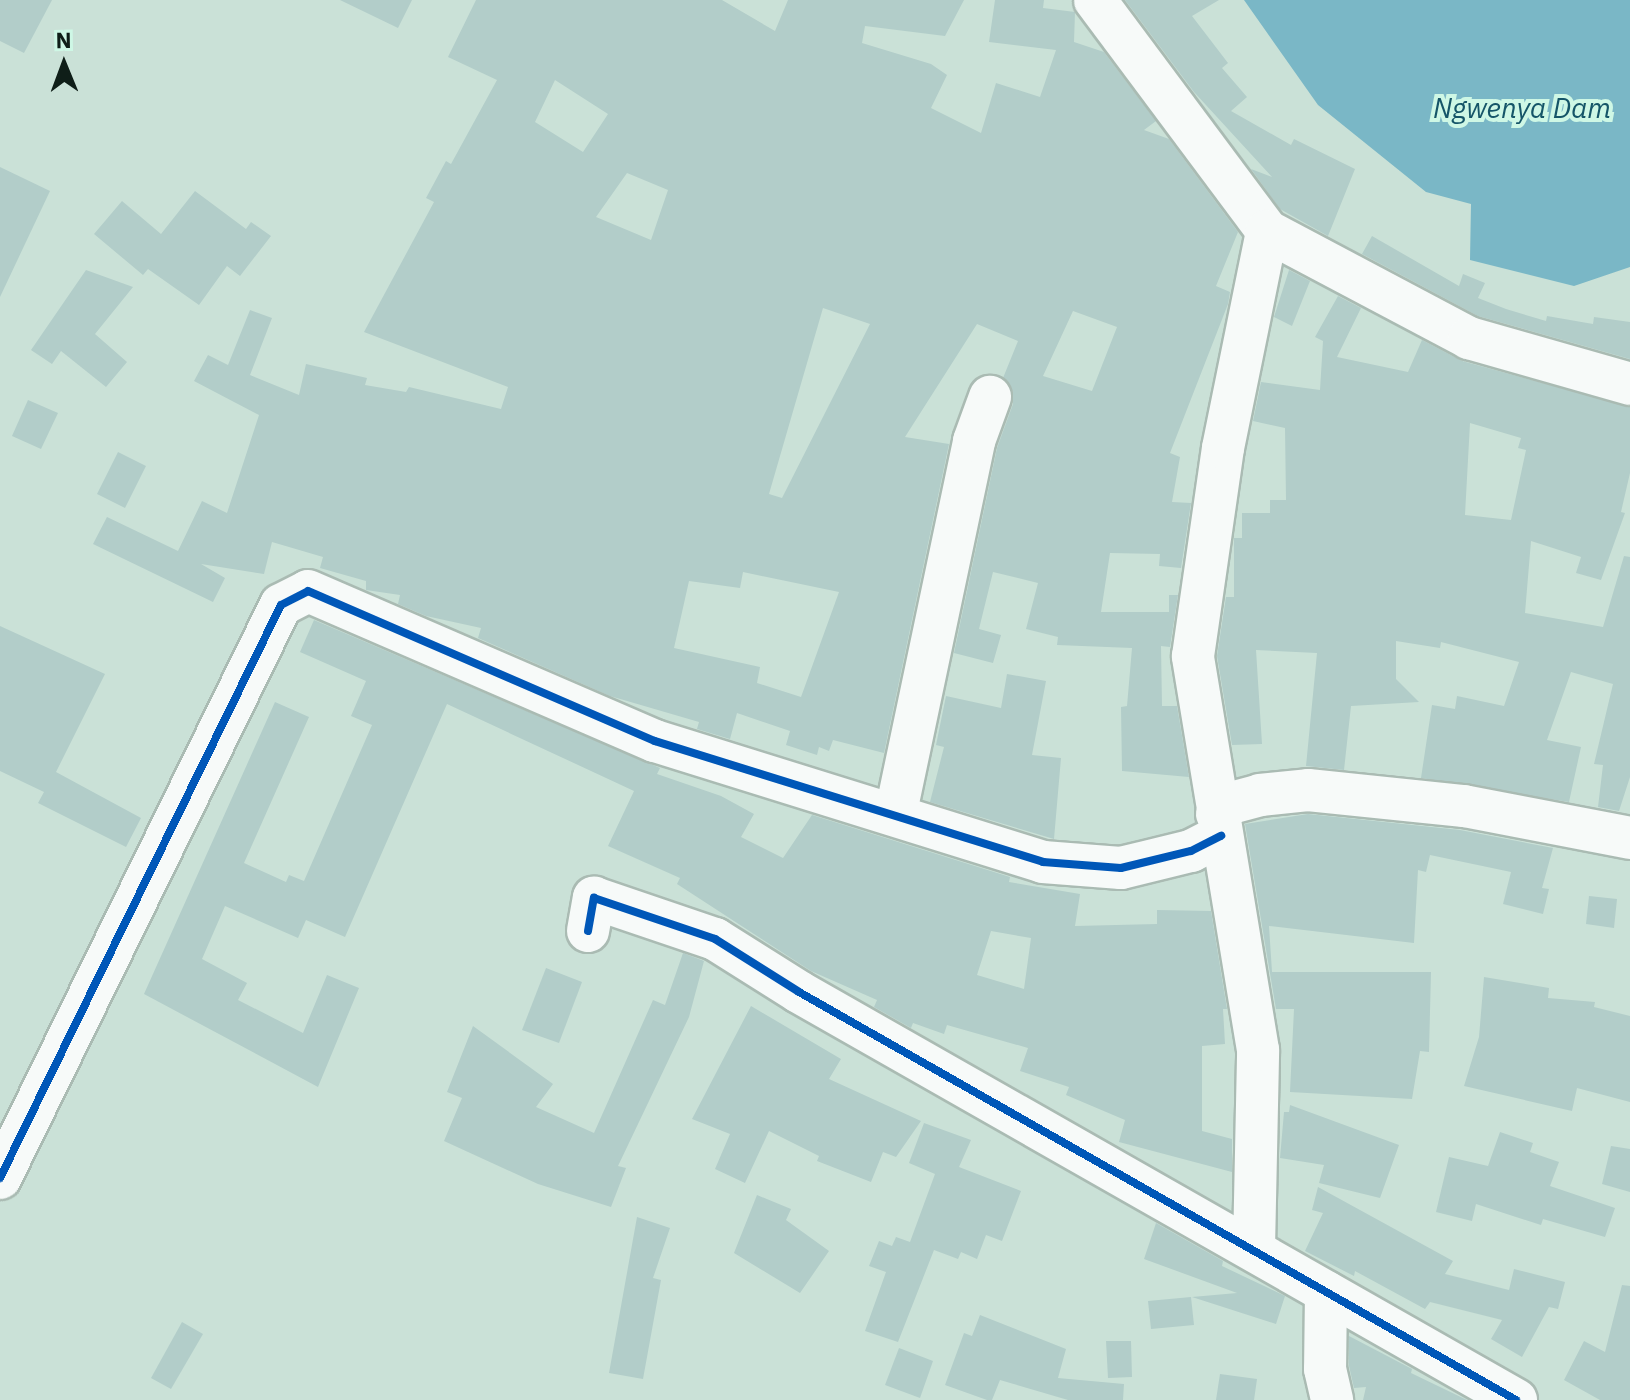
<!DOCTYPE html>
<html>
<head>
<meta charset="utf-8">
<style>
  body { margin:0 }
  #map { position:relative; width:1630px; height:1400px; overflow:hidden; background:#cae1d7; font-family:"IBM Plex Sans",sans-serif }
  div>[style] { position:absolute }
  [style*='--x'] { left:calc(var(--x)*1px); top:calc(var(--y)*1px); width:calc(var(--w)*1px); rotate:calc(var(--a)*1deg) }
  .water>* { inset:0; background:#7ab7c6 }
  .building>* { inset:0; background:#b2cdc9 }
  .roads { filter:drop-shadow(2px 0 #aabbb3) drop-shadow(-2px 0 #aabbb3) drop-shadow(0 2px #aabbb3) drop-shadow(0 -2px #aabbb3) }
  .minor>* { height:42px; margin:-21px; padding:0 21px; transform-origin:21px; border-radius:21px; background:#f7faf9 }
  .cycleway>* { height:8px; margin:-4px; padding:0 4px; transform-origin:4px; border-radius:4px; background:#0057b8 }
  span { translate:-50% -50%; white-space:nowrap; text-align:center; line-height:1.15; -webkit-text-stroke:8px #cef7e5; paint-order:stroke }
  .water-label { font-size:28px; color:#155568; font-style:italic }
  .north { position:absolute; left:24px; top:24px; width:80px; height:80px; -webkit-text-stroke:6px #cef7e5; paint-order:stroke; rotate:359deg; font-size:22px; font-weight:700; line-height:32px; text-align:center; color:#0f1e18 }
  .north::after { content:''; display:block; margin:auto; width:28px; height:36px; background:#0f1e18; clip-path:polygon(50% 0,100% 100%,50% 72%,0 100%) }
</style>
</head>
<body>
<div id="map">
  <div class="water">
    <i style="clip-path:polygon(1244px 0,1630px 0,1630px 267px,1574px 286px,1470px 260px,1471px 204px,1426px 192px,1318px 105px)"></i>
  </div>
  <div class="building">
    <i style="clip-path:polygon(0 0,52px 0,24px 53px,0 41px)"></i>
    <i style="clip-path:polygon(340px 0,412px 0,398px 28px)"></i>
    <i style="clip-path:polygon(evenodd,476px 0,722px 0,775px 31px,788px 0,964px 0,945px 36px,865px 26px,862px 43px,931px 64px,947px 75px,931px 108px,981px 133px,996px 83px,1040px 97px,1056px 50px,989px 42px,995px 0,1044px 0,1043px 8px,1075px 12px,1074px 42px,1104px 52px,1156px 121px,1144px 130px,1169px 139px,1238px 232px,1216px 286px,1230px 292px,1228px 304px,1170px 453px,1180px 457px,1172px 502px,1191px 503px,1181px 568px,1159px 566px,1160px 554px,1110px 553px,1101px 612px,1169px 612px,1169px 595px,1178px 595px,1170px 647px,1161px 646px,1162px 706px,1177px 706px,1189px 777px,1122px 771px,1121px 707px,1127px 706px,1132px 648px,1057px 645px,1058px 637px,1026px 629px,1038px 583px,993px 572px,979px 629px,1001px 635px,993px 663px,954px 653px,997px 448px,1013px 404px,1013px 392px,1003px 378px,1018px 341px,977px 324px,905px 437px,949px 444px,884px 753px,833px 740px,829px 751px,819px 747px,817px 755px,786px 745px,790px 731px,737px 713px,730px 739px,697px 729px,699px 722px,610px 696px,478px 638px,481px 628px,426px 616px,398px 604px,400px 595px,366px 590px,366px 581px,320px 568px,323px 557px,272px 542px,264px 574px,201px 564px,225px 578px,213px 602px,93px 544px,107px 517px,178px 551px,202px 501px,227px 513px,259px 415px,194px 381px,208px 355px,228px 365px,250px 310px,272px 318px,250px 375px,299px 395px,306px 364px,367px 378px,365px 385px,406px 392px,409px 387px,501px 409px,508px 387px,364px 332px,434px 202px,426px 198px,446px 161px,451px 164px,497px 80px,448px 57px,476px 0,555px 80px,608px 114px,583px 152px,535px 122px,555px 80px,476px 0,627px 173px,668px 190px,651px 240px,596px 217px,627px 173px,476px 0,823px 308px,870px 324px,782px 498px,769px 494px,823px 308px,476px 0,1073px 311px,1117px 327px,1092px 391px,1043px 376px,1073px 311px,476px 0,743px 572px,839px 592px,801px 697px,757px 683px,760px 667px,674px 648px,689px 581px,740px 588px,743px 572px)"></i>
    <i style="clip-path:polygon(1125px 0,1219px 0,1192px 16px,1228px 63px,1222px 68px,1247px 97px,1231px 111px,1291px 145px,1294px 139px,1355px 169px,1328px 236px,1280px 209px,1251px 169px,1272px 177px,1194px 92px)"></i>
    <i style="clip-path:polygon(0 167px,50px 191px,0 297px)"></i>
    <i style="clip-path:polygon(195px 191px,246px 229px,251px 222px,271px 236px,240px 276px,227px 266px,199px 305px,148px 269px,143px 275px,94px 234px,122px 201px,161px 234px)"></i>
    <i style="clip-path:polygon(1372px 236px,1459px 286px,1463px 274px,1485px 283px,1478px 298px,1506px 309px,1546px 321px,1547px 316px,1593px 324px,1594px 317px,1630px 322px,1630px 359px,1478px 316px,1362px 254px)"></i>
    <i style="clip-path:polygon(86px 270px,133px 287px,95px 334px,127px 362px,106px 387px,61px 351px,52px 364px,31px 350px)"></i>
    <i style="clip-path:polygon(1289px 270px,1310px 281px,1292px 326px,1274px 317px)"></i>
    <i style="clip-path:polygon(evenodd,1338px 296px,1361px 308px,1337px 357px,1408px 372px,1422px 340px,1462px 361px,1630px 407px,1630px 473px,1621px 512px,1625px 513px,1601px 580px,1576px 573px,1581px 557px,1531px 541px,1525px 613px,1603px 627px,1624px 556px,1630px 557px,1630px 777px,1619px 811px,1598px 807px,1603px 765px,1594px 764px,1613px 684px,1571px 672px,1547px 740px,1581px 747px,1569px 802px,1421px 778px,1432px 705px,1455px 709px,1457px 696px,1504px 706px,1519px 662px,1441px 642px,1440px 648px,1396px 641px,1396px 679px,1419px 702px,1351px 706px,1344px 770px,1306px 766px,1317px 653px,1256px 650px,1262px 744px,1232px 745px,1217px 656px,1226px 597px,1234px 597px,1234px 538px,1242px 538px,1242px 513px,1270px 513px,1270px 500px,1286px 500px,1285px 428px,1253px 421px,1261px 382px,1320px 390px,1323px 341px,1315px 337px,1338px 296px,1470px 423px,1521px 438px,1518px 448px,1526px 450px,1511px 520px,1465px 515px,1470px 423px)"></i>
    <i style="clip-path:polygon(28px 400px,58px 413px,41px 449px,12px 436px)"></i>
    <i style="clip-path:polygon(118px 452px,146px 466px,125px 508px,97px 494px)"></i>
    <i style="clip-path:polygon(evenodd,314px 620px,660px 768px,657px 774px,721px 796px,754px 814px,741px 837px,783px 858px,812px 815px,1010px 877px,1009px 882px,1080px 894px,1075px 926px,1157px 924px,1157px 910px,1211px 911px,1227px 1009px,1223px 1009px,1225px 1044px,1202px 1046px,1202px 1131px,1232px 1139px,1232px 1172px,1119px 1142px,1125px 1120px,1066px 1095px,1069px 1087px,1020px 1071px,1028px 1048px,947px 1025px,944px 1034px,913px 1023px,911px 1028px,874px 1007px,877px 1000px,811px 971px,677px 884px,680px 878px,608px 846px,634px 791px,447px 704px,345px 937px,306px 920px,298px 938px,225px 906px,202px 959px,247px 983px,238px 1000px,303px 1033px,327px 975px,359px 988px,318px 1087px,144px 994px,275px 702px,309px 717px,244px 863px,286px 882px,289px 875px,304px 881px,372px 725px,351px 716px,366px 681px,300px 652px,314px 620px,991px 931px,1031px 938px,1024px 989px,977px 975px,991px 931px)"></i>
    <i style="clip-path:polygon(0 626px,105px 674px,56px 772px,141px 818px,126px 847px,38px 803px,44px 792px,0 771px)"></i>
    <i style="clip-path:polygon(1007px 674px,1046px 681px,1032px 755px,1061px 758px,1054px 839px,930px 802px,944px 747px,936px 745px,946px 696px,1001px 708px)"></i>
    <i style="clip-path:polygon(1308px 814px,1460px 830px,1553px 848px,1542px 888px,1549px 889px,1543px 914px,1503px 904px,1511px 872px,1430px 855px,1426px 872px,1418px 870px,1414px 943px,1269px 926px,1272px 972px,1431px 972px,1429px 1052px,1420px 1051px,1412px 1099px,1290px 1092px,1294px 1009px,1276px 1009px,1245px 824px)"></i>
    <i style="clip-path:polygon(1589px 896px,1617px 899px,1614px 928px,1586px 924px)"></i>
    <i style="clip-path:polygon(683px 953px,704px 961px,689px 1017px,618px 1166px,626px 1168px,611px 1207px,538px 1184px,444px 1141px,462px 1098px,447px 1092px,473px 1026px,553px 1084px,536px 1107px,594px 1133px,653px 1000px,665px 1005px)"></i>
    <i style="clip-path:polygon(546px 968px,582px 982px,559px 1043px,522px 1030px)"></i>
    <i style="clip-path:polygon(1484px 977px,1549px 988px,1548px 998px,1595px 1002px,1594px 1007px,1630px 1016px,1630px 1102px,1577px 1088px,1572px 1111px,1464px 1086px,1479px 1037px)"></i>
    <i style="clip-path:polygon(751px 1006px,841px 1059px,829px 1079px,921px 1121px,896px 1157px,883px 1152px,871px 1182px,817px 1161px,819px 1156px,769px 1131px,745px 1183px,715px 1169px,730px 1134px,692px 1119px)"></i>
    <i style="clip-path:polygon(1290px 1105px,1399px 1145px,1380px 1198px,1319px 1183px,1324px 1165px,1280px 1158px,1284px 1112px,1289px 1112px)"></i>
    <i style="clip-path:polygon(924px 1123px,971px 1140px,959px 1167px,1021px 1191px,1002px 1241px,986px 1235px,977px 1259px,961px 1252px,958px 1259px,934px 1250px,898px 1342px,865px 1331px,886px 1272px,869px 1266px,879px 1241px,892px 1246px,896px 1237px,910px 1242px,935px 1174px,909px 1163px)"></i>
    <i style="clip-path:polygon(1500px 1132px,1533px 1143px,1530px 1152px,1559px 1162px,1550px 1186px,1615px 1208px,1605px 1237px,1543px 1219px,1541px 1225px,1476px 1204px,1472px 1221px,1436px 1212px,1449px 1157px,1488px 1166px)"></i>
    <i style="clip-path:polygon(1611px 1146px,1630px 1149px,1630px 1192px,1602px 1184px)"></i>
    <i style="clip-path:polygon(1318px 1187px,1453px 1261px,1445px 1274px,1509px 1290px,1514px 1269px,1565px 1282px,1558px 1309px,1549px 1307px,1522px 1357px,1491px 1339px,1502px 1320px,1430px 1302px,1425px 1309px,1355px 1271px,1354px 1276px,1305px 1251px,1323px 1213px,1312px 1210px)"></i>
    <i style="clip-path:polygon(757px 1195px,791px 1209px,786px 1220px,829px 1251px,800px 1293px,734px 1253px)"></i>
    <i style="clip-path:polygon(637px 1217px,670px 1228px,653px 1278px,661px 1280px,643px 1379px,609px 1373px)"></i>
    <i style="clip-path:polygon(1156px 1223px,1223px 1261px,1222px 1266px,1285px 1296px,1276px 1324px,1192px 1297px,1237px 1293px,1144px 1259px)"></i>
    <i style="clip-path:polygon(1622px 1285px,1630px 1286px,1630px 1400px,1600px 1400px,1564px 1380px,1584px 1341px,1605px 1352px)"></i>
    <i style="clip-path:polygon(1191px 1297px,1194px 1325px,1151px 1329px,1148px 1301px)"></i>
    <i style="clip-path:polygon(980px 1315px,1066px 1349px,1058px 1378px,1124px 1384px,1123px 1400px,1068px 1400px,1000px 1380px,992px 1400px,987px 1400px,945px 1385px,964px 1333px,972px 1336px)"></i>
    <i style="clip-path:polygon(182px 1322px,203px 1334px,171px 1389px,151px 1378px)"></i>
    <i style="clip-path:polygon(1349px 1336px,1412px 1369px,1411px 1373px,1467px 1400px,1363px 1400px,1366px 1387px,1354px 1388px,1349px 1366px)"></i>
    <i style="clip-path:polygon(1106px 1341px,1131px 1341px,1132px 1377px,1108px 1378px)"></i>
    <i style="clip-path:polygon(899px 1348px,933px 1361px,920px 1398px,885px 1385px)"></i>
    <i style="clip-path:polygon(1220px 1374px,1257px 1379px,1254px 1400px,1216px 1400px)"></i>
  </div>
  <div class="roads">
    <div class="minor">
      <i style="--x:1095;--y:0;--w:288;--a:53.3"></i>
      <i style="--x:1267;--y:231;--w:229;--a:27.9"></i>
      <i style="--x:1469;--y:338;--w:167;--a:15.9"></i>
      <i style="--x:896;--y:812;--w:379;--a:-78.1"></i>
      <i style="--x:974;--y:441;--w:47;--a:-70"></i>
      <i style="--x:1217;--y:814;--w:18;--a:-38"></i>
      <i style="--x:1231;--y:803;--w:30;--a:-15"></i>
      <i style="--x:1260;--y:795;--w:48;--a:-5.9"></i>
      <i style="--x:1308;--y:790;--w:157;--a:5.9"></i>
      <i style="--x:1464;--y:806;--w:169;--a:10.9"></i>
      <i style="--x:588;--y:931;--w:34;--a:-80"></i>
      <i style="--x:594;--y:898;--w:128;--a:18.7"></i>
      <i style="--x:715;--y:939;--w:99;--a:32.2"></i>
      <i style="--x:799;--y:992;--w:825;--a:29.64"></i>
      <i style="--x:0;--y:1178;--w:638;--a:-63.88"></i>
      <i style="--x:281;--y:605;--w:30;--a:-27"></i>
      <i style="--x:308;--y:591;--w:378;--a:23.4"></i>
      <i style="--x:655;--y:741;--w:406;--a:17.3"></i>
      <i style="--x:1043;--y:862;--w:78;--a:4.4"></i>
      <i style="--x:1121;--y:868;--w:72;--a:-13.7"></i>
      <i style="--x:1191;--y:851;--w:34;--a:-27"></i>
      <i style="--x:1254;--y:1248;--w:198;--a:-88.8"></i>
      <i style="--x:1258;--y:1050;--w:399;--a:-99.4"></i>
      <i style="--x:1193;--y:656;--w:210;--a:-81.8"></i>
      <i style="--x:1223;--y:448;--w:221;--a:-78.5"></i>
      <i style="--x:1326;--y:1292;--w:77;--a:90.7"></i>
      <i style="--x:1325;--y:1369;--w:32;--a:77"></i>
    </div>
  </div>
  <div class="cycleway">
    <i style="--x:588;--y:931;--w:34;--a:-80"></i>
    <i style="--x:594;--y:898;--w:128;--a:18.7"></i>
    <i style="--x:715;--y:939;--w:99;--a:32.2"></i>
    <i style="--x:799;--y:992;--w:825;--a:29.64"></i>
    <i style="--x:0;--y:1178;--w:638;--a:-63.88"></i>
    <i style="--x:281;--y:605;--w:30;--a:-27"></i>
    <i style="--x:308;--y:591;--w:378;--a:23.4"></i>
    <i style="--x:655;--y:741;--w:406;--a:17.3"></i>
    <i style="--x:1043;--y:862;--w:78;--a:4.4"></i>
    <i style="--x:1121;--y:868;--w:72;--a:-13.7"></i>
    <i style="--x:1191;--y:851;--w:34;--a:-27"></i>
  </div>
  <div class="water-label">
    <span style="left:1522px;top:108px">Ngwenya Dam</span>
  </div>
  <div class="north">N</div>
</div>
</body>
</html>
